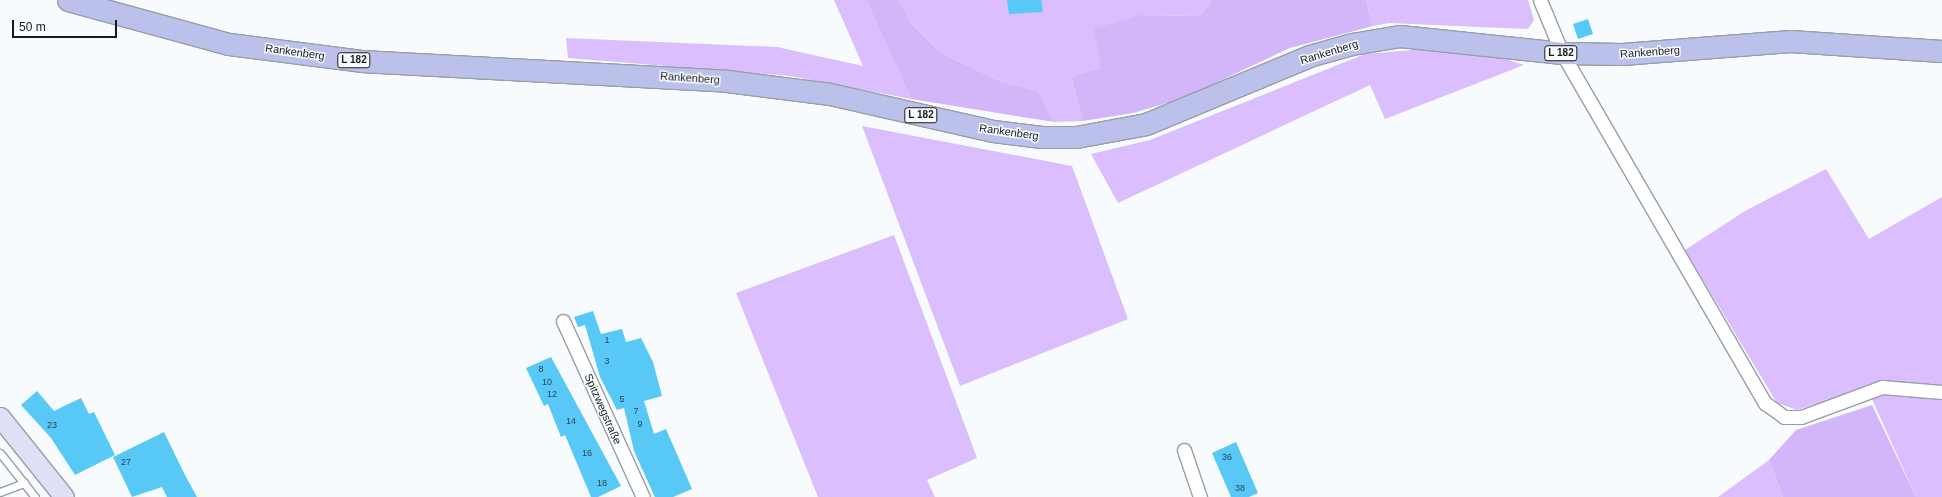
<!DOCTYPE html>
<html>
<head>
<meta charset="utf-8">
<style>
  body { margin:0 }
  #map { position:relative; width:1942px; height:497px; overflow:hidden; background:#f8fbfe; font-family:Arial,sans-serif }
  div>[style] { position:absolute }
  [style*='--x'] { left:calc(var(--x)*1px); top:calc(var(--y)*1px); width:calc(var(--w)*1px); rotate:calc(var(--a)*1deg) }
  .green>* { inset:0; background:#dabefd }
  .forest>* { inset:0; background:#d3b6f9 }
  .building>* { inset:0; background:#58c9f7 }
  .roads { filter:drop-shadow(1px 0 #989ea5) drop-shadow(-1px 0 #989ea5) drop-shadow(0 1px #989ea5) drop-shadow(0 -1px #989ea5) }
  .lane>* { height:7px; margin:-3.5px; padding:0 3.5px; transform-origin:3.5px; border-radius:3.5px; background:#fff }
  .street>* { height:13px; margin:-6.5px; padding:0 6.5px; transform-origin:6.5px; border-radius:6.5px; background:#fff }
  .secondary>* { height:19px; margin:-9.5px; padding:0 9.5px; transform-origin:9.5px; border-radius:9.5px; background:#dee0f5 }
  .primary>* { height:21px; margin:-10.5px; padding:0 10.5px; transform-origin:10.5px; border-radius:10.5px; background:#bcc1eb }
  span { translate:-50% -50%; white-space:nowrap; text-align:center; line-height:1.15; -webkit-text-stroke:3px #f8fbfe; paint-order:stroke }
  .number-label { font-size:9px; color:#284654 }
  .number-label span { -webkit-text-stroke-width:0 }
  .shield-label span { padding:1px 3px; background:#f8fbfe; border:1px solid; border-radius:3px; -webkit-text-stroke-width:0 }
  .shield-label { font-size:10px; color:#181a1d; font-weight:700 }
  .street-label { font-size:11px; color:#181a1d }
  .scale { position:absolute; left:12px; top:20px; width:105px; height:18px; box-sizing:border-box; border:2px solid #181a1d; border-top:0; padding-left:5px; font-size:12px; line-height:14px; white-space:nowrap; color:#181a1d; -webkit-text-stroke:3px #f8fbfe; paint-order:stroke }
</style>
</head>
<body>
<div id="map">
  <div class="green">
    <i style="clip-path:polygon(834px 0,866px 0,911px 99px,790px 76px,568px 58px,566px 38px,777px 47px,863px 66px)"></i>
    <i style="clip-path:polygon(899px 0,1212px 0,1199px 16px,1141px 15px,1101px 68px,1071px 76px,1083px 121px,1054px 122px,1038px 91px,1002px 82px,941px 53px,911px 23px)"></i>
    <i style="clip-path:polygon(1366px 0,1528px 0,1534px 20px,1528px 29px,1389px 23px,1373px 26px)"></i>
    <i style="clip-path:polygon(1437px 48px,1483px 52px,1524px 65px,1385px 119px,1370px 85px,1118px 203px,1091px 154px,1150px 140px,1365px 54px)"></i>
    <i style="clip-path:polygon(862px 126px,1072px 166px,1128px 319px,960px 386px)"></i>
    <i style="clip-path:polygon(1826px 169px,1869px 239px,1942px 197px,1942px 497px,1916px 497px,1867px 388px,1797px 410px,1777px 403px,1685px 250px,1745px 211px)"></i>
    <i style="clip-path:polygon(894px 235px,977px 458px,927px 480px,935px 497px,818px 497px,736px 293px)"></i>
    <i style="clip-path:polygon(1769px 460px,1783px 497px,1718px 497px)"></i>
  </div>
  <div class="forest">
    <i style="clip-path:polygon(866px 0,899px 0,911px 23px,941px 53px,1002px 82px,1038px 91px,1054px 122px,911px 99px)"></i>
    <i style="clip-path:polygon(1212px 0,1366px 0,1373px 26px,1290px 48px,1181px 99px,1133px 113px,1083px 121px,1071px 76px,1101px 68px,1094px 29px,1141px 15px,1199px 16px)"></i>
    <i style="clip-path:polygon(1872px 405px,1916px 497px,1783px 497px,1769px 460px,1796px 430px)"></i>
  </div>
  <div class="building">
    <i style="clip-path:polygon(1007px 0,1041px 0,1043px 12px,1009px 14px)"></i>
    <i style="clip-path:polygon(1588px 19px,1593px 34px,1578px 39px,1573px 24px)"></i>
    <i style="clip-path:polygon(593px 311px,601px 334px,622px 329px,626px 342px,641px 338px,653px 362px,662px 396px,644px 401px,654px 434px,666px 429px,692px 489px,673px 497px,655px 497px,653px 493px,634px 451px,624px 408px,617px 410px,600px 377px,585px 325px,578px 327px,574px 317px)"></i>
    <i style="clip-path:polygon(551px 357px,621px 486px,598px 497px,591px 497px,565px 435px,561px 437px,548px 404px,544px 406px,526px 368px)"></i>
    <i style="clip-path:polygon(37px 391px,54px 411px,81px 398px,89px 414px,94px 412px,115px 455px,75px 475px,51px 438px,21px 405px)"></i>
    <i style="clip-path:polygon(164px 432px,185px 475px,197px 497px,167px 497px,162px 487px,132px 497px,113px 457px)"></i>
    <i style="clip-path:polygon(1236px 442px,1258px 493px,1249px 497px,1231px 497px,1212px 453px)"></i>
  </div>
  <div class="roads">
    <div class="lane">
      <i style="--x:0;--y:453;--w:56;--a:51.5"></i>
      <i style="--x:0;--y:492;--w:26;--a:-21"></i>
    </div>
    <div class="street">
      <i style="--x:1540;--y:0;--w:57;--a:67.5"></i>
      <i style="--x:1562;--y:53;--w:405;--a:59.9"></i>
      <i style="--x:1765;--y:403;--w:24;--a:36"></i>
      <i style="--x:1784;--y:417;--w:17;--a:0"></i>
      <i style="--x:1801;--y:417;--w:86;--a:-20.3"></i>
      <i style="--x:1882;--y:387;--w:60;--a:4.8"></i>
      <i style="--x:563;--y:321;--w:193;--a:65.6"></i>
      <i style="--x:1184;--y:450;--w:50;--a:71.2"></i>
    </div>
    <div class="secondary">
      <i style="--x:0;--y:417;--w:102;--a:51.3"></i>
    </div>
    <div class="primary">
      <i style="--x:68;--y:0;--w:167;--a:15.3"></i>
      <i style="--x:229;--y:44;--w:133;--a:7.3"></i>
      <i style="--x:361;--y:61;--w:367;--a:3.1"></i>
      <i style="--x:727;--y:81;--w:104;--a:7.2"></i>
      <i style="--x:830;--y:94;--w:167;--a:12.8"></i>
      <i style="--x:993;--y:131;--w:49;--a:7"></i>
      <i style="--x:1042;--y:137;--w:34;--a:0"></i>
      <i style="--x:1076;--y:137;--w:71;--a:-10.5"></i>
      <i style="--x:1146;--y:124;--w:177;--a:-22.6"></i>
      <i style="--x:1309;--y:56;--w:45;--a:-15.6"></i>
      <i style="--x:1352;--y:44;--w:49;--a:-9.5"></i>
      <i style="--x:1400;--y:36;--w:163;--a:6"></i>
      <i style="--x:1562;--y:53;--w:60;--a:1"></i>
      <i style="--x:1622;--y:54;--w:169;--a:-4.4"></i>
      <i style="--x:1790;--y:41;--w:152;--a:3.8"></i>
    </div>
  </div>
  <div class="number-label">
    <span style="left:607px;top:340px">1</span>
    <span style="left:607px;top:361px">3</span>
    <span style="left:541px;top:369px">8</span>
    <span style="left:547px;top:382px">10</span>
    <span style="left:552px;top:394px">12</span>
    <span style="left:622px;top:399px">5</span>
    <span style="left:636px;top:411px">7</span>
    <span style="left:571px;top:421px">14</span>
    <span style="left:640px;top:424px">9</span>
    <span style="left:52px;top:425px">23</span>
    <span style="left:587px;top:453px">16</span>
    <span style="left:1227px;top:457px">36</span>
    <span style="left:126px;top:462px">27</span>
    <span style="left:602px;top:483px">18</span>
    <span style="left:1240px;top:488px">38</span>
  </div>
  <div class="shield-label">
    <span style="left:1561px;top:53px">L 182</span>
    <span style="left:354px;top:60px">L 182</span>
    <span style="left:921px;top:115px">L 182</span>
  </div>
  <div class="street-label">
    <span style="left:295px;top:52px;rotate:8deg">Rankenberg</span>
    <span style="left:1329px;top:52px;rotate:-17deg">Rankenberg</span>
    <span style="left:1650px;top:52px;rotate:-4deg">Rankenberg</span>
    <span style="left:690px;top:78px;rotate:4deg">Rankenberg</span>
    <span style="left:1009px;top:132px;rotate:8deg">Rankenberg</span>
    <span style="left:603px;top:409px;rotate:66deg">Spitzwegstraße</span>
  </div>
  <div class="scale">50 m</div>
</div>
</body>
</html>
